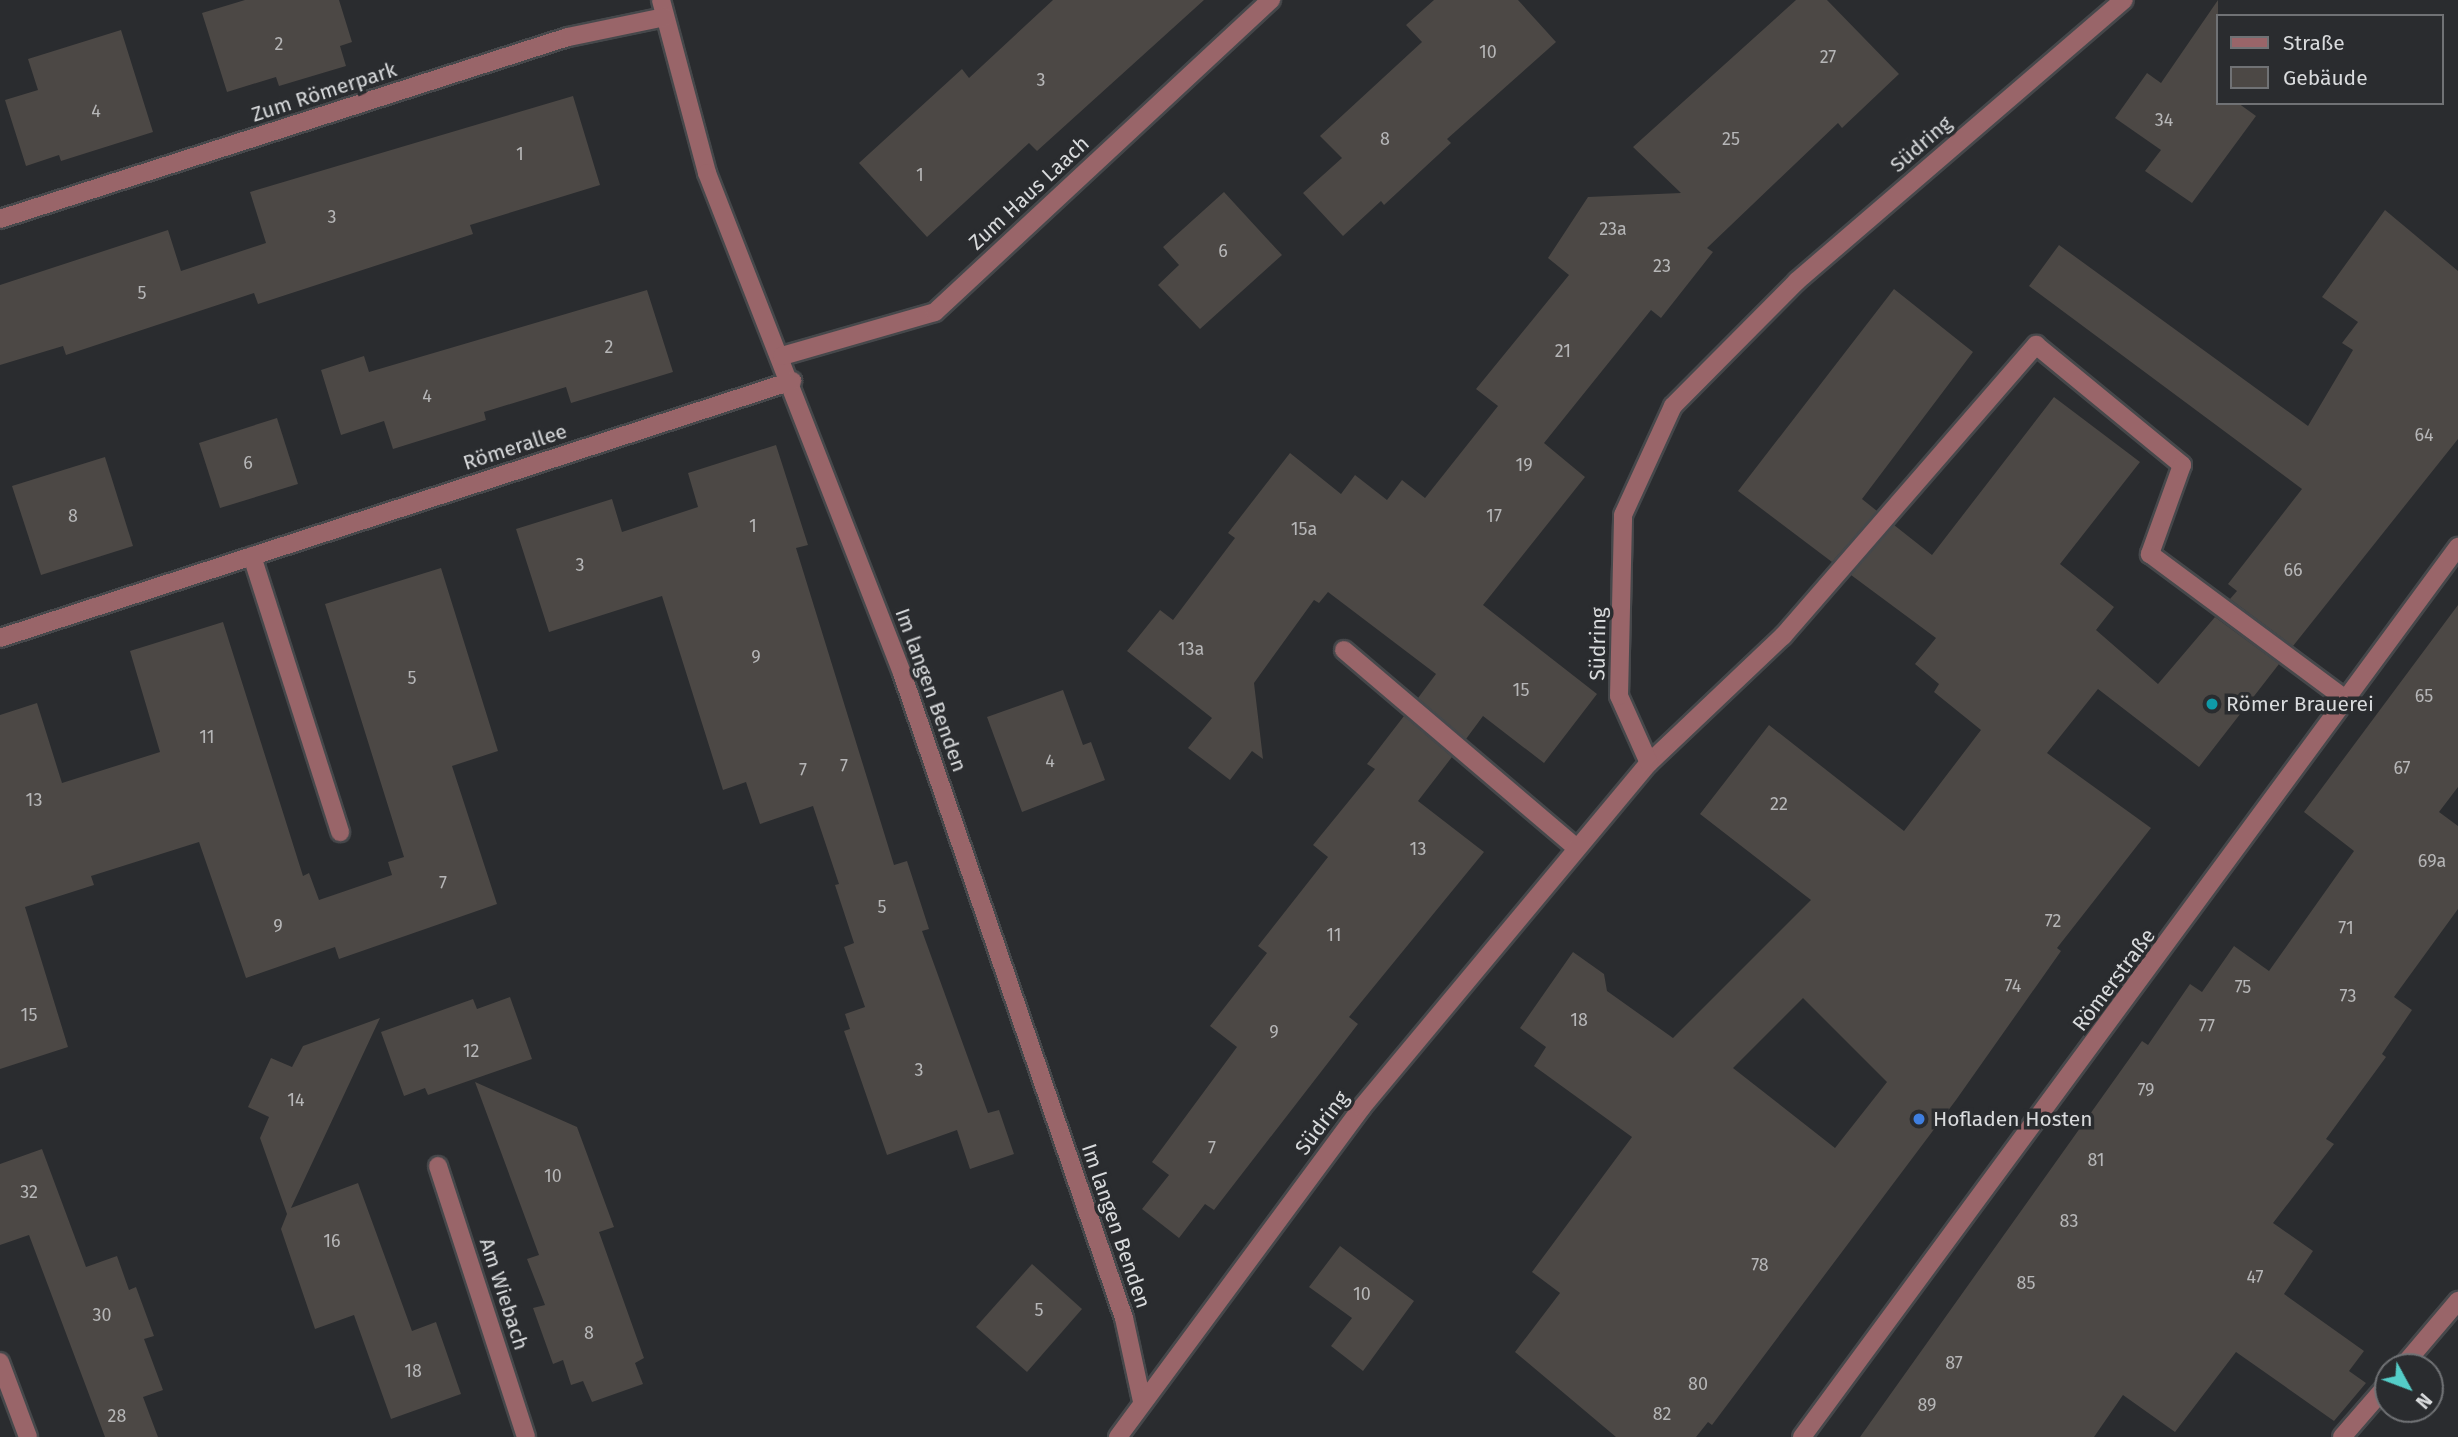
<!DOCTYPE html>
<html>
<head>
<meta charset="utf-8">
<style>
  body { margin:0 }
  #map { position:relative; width:2458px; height:1437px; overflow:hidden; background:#2a2c2f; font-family:"Fira Sans",sans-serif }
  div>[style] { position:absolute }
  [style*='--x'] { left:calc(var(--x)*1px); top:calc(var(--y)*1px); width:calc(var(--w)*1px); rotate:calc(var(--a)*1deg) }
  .building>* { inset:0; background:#4c4845 }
  .roads { filter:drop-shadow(2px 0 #46484b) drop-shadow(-2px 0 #46484b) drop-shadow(0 2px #46484b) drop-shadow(0 -2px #46484b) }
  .minor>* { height:18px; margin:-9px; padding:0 9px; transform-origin:9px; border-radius:9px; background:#996569 }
  .dots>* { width:19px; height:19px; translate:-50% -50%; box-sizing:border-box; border:4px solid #2a2c2f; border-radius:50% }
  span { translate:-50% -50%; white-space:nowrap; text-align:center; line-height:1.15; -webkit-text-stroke:7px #2a2c2f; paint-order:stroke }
  .number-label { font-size:18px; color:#b6b6b7 }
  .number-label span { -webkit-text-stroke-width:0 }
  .street-label { font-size:21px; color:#d9dbdd }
  .poi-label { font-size:21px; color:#d9dbdd }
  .left { translate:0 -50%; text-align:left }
  .legend { position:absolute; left:2216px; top:14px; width:228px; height:91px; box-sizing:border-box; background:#2a2c2f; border:2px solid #707275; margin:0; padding:9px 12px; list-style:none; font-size:21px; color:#d9dbdd }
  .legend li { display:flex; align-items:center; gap:14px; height:35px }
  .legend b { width:35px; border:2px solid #707275 }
  .north { position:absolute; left:2374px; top:1353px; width:70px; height:70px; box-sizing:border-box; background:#2a2c2f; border:2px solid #707275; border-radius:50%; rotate:131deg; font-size:19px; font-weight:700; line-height:28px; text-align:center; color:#d9dbdd }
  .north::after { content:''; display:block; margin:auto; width:24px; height:32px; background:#54cdc8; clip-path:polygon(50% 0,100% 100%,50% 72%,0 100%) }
</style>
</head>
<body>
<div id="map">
  <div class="building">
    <i style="clip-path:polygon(245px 0,339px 0,352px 42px,340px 46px,346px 66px,279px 86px,276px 77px,227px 92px,202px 13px)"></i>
    <i style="clip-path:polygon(1053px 0,1204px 0,1037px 151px,1029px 143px,927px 237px,859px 163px,962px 69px,969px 78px)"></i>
    <i style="clip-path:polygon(1434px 0,1518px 0,1556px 42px,1447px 139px,1451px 143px,1384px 205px,1381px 201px,1343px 236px,1303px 193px,1342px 158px,1320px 136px,1422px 42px,1406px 25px)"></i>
    <i style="clip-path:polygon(1796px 0,1827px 0,1899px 74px,1842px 128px,1838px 123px,1707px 248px,1713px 252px,1661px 318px,1651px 310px,1544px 443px,1585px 477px,1483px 605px,1597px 694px,1544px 763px,1483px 716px,1466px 739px,1418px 698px,1436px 674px,1328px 592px,1319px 603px,1314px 600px,1254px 683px,1263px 759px,1252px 751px,1230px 780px,1188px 748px,1212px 718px,1127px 651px,1160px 610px,1173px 620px,1235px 538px,1228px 533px,1290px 453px,1341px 494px,1355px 475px,1387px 500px,1402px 480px,1425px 498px,1498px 406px,1476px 389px,1569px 275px,1548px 258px,1588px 197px,1681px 193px,1633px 147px)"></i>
    <i style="clip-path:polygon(2218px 0,2218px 103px,2238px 103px,2256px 116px,2192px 203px,2145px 171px,2161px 150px,2115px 118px,2147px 73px,2161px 83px)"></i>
    <i style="clip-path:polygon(121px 30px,153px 132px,61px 161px,59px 155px,26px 166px,5px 100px,38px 90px,28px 59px)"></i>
    <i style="clip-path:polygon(573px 96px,600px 185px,470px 225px,473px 234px,258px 304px,254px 293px,66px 355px,63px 346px,0 365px,0 285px,168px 230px,181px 271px,266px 243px,250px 192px)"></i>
    <i style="clip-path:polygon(1224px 192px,1282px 255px,1200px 329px,1158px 285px,1179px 265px,1163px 247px)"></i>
    <i style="clip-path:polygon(2385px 210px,2458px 271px,2458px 439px,2293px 646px,2230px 599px,2237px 591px,2228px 584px,2302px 489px,2029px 286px,2059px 245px,2308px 426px,2353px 350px,2342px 343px,2358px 322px,2322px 297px)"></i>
    <i style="clip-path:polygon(1894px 289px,1973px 352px,1862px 499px,1877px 511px,1832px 562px,1738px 491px)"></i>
    <i style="clip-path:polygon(647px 290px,673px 372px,571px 403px,566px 387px,484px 412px,486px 420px,393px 449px,384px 421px,341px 435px,321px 370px,364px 356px,369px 372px)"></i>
    <i style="clip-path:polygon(evenodd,2054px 397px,2140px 462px,2060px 564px,2114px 607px,2096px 630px,2158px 684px,2215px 617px,2279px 664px,2199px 767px,2098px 689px,2047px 753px,2151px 828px,2057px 948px,2061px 951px,1956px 1100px,1712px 1425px,1708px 1422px,1696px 1437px,1616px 1437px,1515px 1352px,1560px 1293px,1532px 1272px,1632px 1137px,1534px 1066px,1546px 1047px,1520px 1028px,1573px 952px,1604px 974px,1607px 991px,1673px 1038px,1811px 900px,1700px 814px,1769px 725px,1904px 831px,1981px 730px,1934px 692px,1939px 684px,1915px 664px,1936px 638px,1851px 575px,1894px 525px,1932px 555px,2054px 397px,1803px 998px,1887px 1082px,1835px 1148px,1733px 1068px,1803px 998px)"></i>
    <i style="clip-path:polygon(277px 418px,298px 484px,220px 508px,199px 443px)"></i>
    <i style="clip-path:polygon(776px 445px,808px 545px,796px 548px,894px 865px,907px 861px,929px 929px,922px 931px,988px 1113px,999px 1110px,1014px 1154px,970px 1169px,957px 1130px,887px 1155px,844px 1031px,850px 1029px,845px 1014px,865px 1007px,844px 947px,854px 943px,835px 885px,839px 884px,813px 806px,760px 824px,746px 782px,723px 790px,662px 596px,549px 632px,516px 529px,612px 499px,622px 532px,698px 507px,688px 473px)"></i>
    <i style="clip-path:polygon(105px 457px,133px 546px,41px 575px,12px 486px)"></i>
    <i style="clip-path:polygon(441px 568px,498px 751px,452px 766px,497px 904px,339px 959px,335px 947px,246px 978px,199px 842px,91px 876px,94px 885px,25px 907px,68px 1047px,0 1069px,0 715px,37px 703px,62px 783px,160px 752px,130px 651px,223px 622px,303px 876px,309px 873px,319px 900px,392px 875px,388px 862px,404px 857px,325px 604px)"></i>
    <i style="clip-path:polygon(2458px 605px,2458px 787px,2439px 812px,2458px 826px,2458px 909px,2394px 997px,2412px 1010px,2382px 1054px,2386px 1057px,2326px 1139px,2334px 1144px,2273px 1223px,2313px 1251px,2284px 1294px,2364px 1351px,2349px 1371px,2366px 1383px,2334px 1421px,2236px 1352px,2175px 1432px,2123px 1395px,2094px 1437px,1860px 1437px,2142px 1041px,2148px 1045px,2190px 984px,2202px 992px,2234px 946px,2269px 971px,2354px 851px,2304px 812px)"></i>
    <i style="clip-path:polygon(1063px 690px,1083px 745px,1091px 742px,1105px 780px,1022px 812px,987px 717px)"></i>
    <i style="clip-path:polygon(1404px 716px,1452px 757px,1418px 801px,1484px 852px,1349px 1017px,1358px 1024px,1214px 1210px,1205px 1204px,1179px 1238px,1142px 1209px,1169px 1175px,1152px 1162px,1237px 1047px,1210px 1026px,1267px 953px,1258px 946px,1328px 857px,1313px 845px,1375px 769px,1367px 764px)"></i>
    <i style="clip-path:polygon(510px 997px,532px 1059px,428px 1095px,425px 1088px,404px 1096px,381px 1032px,473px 999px,477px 1009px)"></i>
    <i style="clip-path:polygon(380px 1018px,291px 1208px,358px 1183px,412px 1331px,436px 1322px,461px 1394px,391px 1419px,354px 1315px,315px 1329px,281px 1229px,287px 1214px,260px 1138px,269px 1117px,248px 1107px,271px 1058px,292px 1067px,303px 1046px)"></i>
    <i style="clip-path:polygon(475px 1082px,577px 1127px,614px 1227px,599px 1232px,644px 1358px,635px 1363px,643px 1384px,592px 1402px,583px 1381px,571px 1385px,563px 1360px,553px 1364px,533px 1308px,545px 1305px,527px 1259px,539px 1255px)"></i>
    <i style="clip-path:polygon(42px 1149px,86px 1267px,117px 1256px,129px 1290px,136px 1287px,154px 1336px,144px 1339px,163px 1390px,143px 1397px,158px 1437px,105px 1437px,29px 1235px,0 1245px,0 1164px)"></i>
    <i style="clip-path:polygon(1340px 1246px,1414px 1301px,1363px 1371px,1331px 1346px,1352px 1318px,1309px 1287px)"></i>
    <i style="clip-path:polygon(1032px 1264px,1082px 1309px,1027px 1372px,976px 1327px)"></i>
  </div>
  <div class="roads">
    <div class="minor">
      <i style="--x:661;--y:0;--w:179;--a:75.1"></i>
      <i style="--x:707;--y:173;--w:537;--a:68.69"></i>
      <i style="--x:902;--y:673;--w:682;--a:71.01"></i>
      <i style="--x:1124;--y:1318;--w:85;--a:77.8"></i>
      <i style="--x:0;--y:219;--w:596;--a:-17.77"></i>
      <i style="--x:568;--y:37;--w:99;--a:-11.7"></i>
      <i style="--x:782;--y:356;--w:159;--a:-16"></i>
      <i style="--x:935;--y:312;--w:459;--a:-42.9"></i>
      <i style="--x:252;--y:556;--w:290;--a:72.3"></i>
      <i style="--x:0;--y:638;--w:833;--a:-17.98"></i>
      <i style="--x:1344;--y:650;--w:302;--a:40.4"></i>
      <i style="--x:1649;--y:763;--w:185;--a:-43.5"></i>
      <i style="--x:1783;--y:636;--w:386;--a:-49"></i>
      <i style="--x:2036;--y:345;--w:189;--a:39.4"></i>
      <i style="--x:2182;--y:465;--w:95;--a:109.8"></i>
      <i style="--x:2150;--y:554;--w:248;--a:36.6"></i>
      <i style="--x:438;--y:1166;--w:285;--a:72"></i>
      <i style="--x:0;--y:1362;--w:80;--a:69.5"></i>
      <i style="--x:2402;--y:1367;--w:87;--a:-49.7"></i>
      <i style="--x:1118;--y:1437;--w:410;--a:-53.5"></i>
      <i style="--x:1362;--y:1107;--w:448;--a:-50.2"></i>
      <i style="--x:1649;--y:763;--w:73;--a:-114.1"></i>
      <i style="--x:1619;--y:696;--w:181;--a:-88.7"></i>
      <i style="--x:1623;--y:515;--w:120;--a:-65.4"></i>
      <i style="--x:1673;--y:406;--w:176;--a:-45.2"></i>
      <i style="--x:1797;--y:281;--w:431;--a:-40.7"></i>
      <i style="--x:1802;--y:1437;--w:1106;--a:-53.61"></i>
      <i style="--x:2342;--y:1437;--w:70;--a:-49"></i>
    </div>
  </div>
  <div class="dots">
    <i style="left:2212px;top:704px;background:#0f9aa8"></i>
    <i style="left:1919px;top:1119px;background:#3f7fe0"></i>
  </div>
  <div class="number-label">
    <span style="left:279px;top:44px">2</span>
    <span style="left:1488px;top:52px">10</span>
    <span style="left:1828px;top:57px">27</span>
    <span style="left:1041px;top:80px">3</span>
    <span style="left:96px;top:111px">4</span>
    <span style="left:2164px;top:120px">34</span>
    <span style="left:1385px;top:139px">8</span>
    <span style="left:1731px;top:139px">25</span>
    <span style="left:520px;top:154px">1</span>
    <span style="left:920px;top:175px">1</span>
    <span style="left:332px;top:217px">3</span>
    <span style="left:1613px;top:229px">23a</span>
    <span style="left:1223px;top:251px">6</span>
    <span style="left:1662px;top:266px">23</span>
    <span style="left:142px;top:293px">5</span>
    <span style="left:609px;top:347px">2</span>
    <span style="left:1563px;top:351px">21</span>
    <span style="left:427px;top:396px">4</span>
    <span style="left:2424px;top:435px">64</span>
    <span style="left:248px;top:463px">6</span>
    <span style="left:1524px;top:465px">19</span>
    <span style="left:73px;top:516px">8</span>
    <span style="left:1494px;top:516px">17</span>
    <span style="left:753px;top:526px">1</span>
    <span style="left:1304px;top:529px">15a</span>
    <span style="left:580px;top:565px">3</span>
    <span style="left:2293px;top:570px">66</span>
    <span style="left:1191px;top:649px">13a</span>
    <span style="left:756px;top:657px">9</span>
    <span style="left:412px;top:678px">5</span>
    <span style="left:1521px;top:690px">15</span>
    <span style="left:2424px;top:696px">65</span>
    <span style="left:207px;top:737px">11</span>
    <span style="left:1050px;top:761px">4</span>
    <span style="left:844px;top:766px">7</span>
    <span style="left:2402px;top:768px">67</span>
    <span style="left:803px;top:770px">7</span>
    <span style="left:34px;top:800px">13</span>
    <span style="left:1779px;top:804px">22</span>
    <span style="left:1418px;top:849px">13</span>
    <span style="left:2432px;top:861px">69a</span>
    <span style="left:443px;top:883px">7</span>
    <span style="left:882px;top:907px">5</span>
    <span style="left:2053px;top:921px">72</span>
    <span style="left:278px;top:926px">9</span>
    <span style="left:2346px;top:928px">71</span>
    <span style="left:1334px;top:935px">11</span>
    <span style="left:2013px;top:986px">74</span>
    <span style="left:2243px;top:987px">75</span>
    <span style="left:2348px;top:996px">73</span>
    <span style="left:29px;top:1015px">15</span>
    <span style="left:1579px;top:1020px">18</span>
    <span style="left:2207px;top:1026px">77</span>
    <span style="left:1274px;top:1032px">9</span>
    <span style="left:471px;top:1051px">12</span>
    <span style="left:919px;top:1070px">3</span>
    <span style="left:2146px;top:1090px">79</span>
    <span style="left:296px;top:1100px">14</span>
    <span style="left:1212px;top:1148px">7</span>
    <span style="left:2096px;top:1160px">81</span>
    <span style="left:553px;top:1176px">10</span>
    <span style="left:29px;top:1192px">32</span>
    <span style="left:2069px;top:1221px">83</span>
    <span style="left:332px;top:1241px">16</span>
    <span style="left:1760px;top:1265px">78</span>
    <span style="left:2255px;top:1277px">47</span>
    <span style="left:2026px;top:1283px">85</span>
    <span style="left:1362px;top:1294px">10</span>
    <span style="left:1039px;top:1310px">5</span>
    <span style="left:102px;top:1315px">30</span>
    <span style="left:589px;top:1333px">8</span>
    <span style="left:1954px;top:1363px">87</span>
    <span style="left:413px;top:1371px">18</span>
    <span style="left:1698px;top:1384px">80</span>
    <span style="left:1927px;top:1405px">89</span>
    <span style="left:1662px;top:1414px">82</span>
    <span style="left:117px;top:1416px">28</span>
  </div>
  <div class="street-label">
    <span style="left:324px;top:92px;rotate:-18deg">Zum Römerpark</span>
    <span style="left:1921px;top:144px;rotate:-41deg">Südring</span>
    <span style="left:1029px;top:193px;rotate:-43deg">Zum Haus Laach</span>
    <span style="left:515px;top:447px;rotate:-18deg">Römerallee</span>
    <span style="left:1598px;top:644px;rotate:-89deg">Südring</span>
    <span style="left:931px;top:690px;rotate:70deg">Im langen Benden</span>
    <span style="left:2114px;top:980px;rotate:-53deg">Römerstraße</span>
    <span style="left:1322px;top:1123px;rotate:-53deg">Südring</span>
    <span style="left:1116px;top:1226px;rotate:71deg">Im langen Benden</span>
    <span style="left:504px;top:1294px;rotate:72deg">Am Wiebach</span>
  </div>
  <div class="poi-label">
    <span class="left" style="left:2226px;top:704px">Römer Brauerei</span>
    <span class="left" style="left:1933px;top:1119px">Hofladen Hosten</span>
  </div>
  <ul class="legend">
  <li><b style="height:9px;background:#996569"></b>Straße</li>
  <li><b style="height:19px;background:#4c4845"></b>Gebäude</li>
  </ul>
  <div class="north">N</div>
</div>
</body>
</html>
